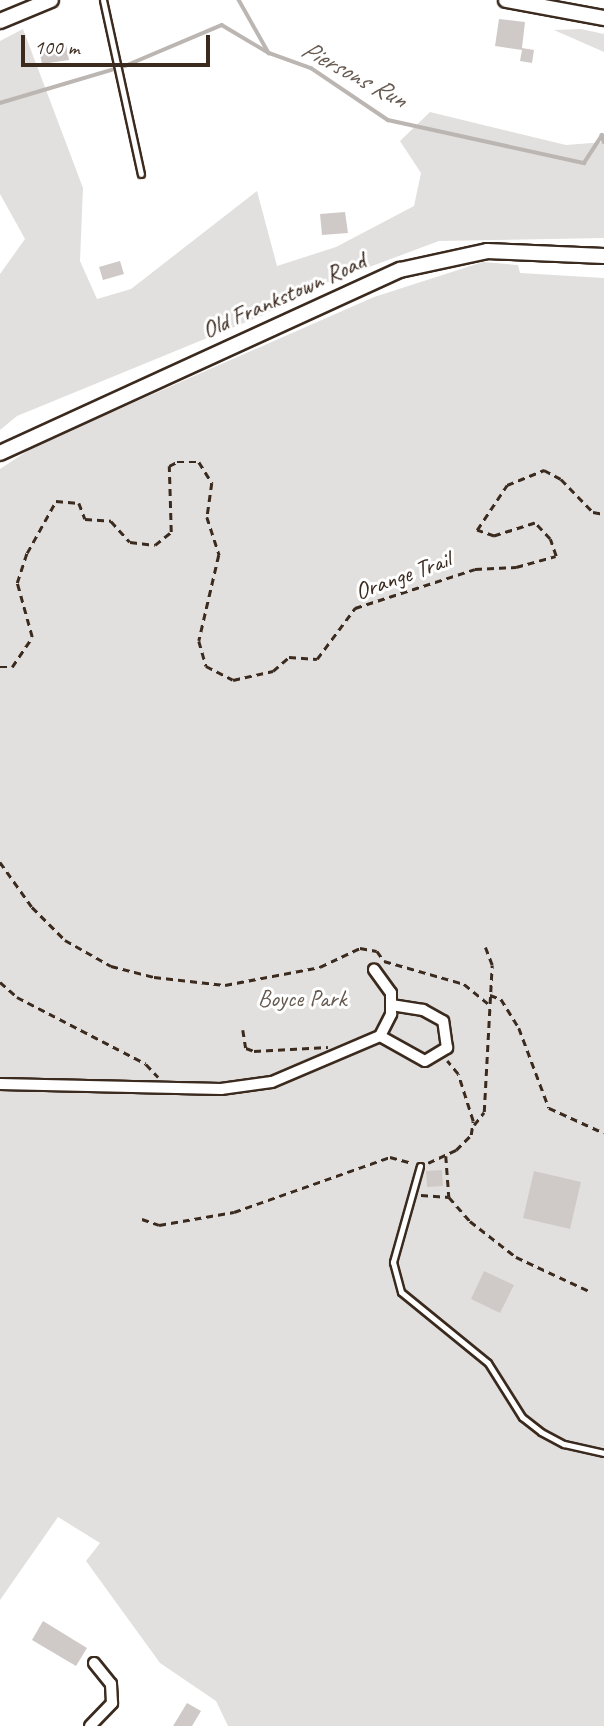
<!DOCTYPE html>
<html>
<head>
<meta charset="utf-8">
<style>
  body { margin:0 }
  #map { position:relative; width:604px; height:1726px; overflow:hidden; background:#fff; font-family:Caveat,sans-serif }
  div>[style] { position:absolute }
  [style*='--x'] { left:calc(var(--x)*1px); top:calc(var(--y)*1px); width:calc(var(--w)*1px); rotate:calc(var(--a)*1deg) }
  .green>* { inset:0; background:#e2e0de }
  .stream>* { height:3.5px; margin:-1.75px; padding:0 1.75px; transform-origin:1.75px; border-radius:1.75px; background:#bcb6b3 }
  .building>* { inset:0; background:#cfcac7 }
  .path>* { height:2.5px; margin-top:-1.25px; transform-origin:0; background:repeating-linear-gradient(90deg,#3b2a1e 0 7px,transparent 0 12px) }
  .roads { filter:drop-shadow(2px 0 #3b2a1e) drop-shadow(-2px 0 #3b2a1e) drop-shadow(0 2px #3b2a1e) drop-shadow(0 -2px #3b2a1e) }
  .service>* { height:5px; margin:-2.5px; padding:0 2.5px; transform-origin:2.5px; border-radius:2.5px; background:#fff }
  .minor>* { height:10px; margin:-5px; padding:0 5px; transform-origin:5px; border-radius:5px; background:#fff }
  .tertiary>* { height:14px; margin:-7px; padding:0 7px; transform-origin:7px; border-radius:7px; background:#fff }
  span { translate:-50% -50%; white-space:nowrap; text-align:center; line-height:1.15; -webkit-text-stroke:6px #fff; paint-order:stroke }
  .street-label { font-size:24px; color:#3b2a1e }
  .park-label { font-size:24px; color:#65584e }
  .water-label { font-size:26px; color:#685b52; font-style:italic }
  .scale { position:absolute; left:21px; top:35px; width:189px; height:32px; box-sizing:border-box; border:4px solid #3b2a1e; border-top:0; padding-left:9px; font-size:21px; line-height:24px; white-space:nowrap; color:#3b2a1e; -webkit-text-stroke:5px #fff; paint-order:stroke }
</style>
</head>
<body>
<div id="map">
  <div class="green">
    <i style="clip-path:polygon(23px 29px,83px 188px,80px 261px,97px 299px,131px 289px,257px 191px,277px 266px,336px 247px,414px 206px,421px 173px,400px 141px,430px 112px,566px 145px,604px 142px,604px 238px,439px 241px,321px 285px,261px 316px,17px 416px,0 430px,0 274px,25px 239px,0 194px,0 41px)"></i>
    <i style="clip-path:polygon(581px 29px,604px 34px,604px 52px,554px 30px)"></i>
    <i style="clip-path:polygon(483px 262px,518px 265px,520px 273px,604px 278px,604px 1726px,228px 1726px,216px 1701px,160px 1663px,86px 1561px,100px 1543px,58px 1517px,0 1600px,0 469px,35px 446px,374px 297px)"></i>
  </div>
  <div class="stream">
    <i style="--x:239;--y:0;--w:61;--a:60.5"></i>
    <i style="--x:0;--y:103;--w:130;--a:-16.5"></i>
    <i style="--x:125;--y:66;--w:105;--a:-22.9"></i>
    <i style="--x:222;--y:25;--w:55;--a:30.8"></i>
    <i style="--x:269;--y:53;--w:45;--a:19.7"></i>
    <i style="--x:311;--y:68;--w:93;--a:34"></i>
    <i style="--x:388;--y:120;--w:201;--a:12.4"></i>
    <i style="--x:584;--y:163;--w:33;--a:-57"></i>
    <i style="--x:602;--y:135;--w:7;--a:74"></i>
  </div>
  <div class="building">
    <i style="clip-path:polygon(499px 19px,525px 22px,522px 48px,534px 50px,532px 63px,520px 61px,522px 50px,495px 46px)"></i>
    <i style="clip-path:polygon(66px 44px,69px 60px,42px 64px,39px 49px)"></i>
    <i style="clip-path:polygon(345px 212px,348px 233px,322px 235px,320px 214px)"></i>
    <i style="clip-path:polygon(120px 261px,124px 274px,103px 280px,99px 267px)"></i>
    <i style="clip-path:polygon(442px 1170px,443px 1186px,427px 1187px,426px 1171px)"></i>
    <i style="clip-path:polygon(534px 1171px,581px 1182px,570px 1229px,523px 1218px)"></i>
    <i style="clip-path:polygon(484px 1271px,514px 1285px,500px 1313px,471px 1299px)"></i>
    <i style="clip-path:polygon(43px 1621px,87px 1648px,76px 1666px,32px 1640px)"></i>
    <i style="clip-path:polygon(187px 1703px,201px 1711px,192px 1726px,173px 1726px)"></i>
  </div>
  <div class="path">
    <i style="--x:0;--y:667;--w:12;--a:0"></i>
    <i style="--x:12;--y:667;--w:36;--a:-56"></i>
    <i style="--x:32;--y:637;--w:56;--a:-105.5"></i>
    <i style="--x:17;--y:583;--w:32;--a:-72"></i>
    <i style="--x:27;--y:553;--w:60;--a:-60.9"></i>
    <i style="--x:56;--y:501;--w:23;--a:5"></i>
    <i style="--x:79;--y:503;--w:17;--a:69"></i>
    <i style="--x:85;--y:519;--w:26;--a:4"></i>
    <i style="--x:111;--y:521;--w:28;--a:48"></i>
    <i style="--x:130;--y:542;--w:25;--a:7"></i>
    <i style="--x:155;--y:545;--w:21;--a:-39"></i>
    <i style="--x:171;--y:532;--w:66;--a:-91.7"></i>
    <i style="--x:169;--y:466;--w:9;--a:-27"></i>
    <i style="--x:177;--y:462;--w:22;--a:0"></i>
    <i style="--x:199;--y:462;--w:25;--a:58"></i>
    <i style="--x:212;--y:483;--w:34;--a:98"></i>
    <i style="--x:207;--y:517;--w:40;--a:72"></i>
    <i style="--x:219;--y:555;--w:88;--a:103.1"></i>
    <i style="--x:199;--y:641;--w:26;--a:74"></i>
    <i style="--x:206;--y:666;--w:30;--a:27"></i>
    <i style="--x:233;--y:680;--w:41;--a:-12.7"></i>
    <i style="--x:273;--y:671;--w:21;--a:-41"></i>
    <i style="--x:289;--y:657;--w:28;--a:4"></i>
    <i style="--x:317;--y:659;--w:64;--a:-53.3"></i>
    <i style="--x:355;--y:608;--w:126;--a:-18"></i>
    <i style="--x:475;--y:569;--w:41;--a:-2.8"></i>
    <i style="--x:516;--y:567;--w:41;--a:-15.4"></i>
    <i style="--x:556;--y:556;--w:18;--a:-109"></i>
    <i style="--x:550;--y:539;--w:22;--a:-133"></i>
    <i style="--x:535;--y:523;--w:43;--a:162.4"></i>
    <i style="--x:494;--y:536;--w:18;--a:-161"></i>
    <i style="--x:477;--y:530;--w:54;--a:-56.3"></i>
    <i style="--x:507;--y:485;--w:40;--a:-22"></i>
    <i style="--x:544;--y:470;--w:19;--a:28"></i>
    <i style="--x:561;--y:479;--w:46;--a:45.9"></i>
    <i style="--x:593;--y:512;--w:11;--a:10"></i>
    <i style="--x:0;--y:862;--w:55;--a:54.6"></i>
    <i style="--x:32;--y:907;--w:47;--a:45"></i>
    <i style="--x:65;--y:940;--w:53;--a:29.5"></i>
    <i style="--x:111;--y:966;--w:44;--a:14.3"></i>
    <i style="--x:154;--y:977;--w:71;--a:6.4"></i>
    <i style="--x:225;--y:985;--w:97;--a:-10.7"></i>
    <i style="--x:320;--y:967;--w:44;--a:-25.4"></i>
    <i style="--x:360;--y:948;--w:17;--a:10"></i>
    <i style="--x:377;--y:951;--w:12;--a:55"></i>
    <i style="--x:384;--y:961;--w:83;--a:16"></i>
    <i style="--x:464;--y:984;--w:32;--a:39"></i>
    <i style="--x:0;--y:982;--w:23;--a:41"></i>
    <i style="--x:17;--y:997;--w:145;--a:27.4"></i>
    <i style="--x:146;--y:1064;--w:18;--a:47"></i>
    <i style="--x:490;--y:995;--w:12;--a:20"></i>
    <i style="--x:501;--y:999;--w:34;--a:58"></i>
    <i style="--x:519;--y:1028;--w:85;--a:69.4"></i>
    <i style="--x:549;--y:1108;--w:60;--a:24.4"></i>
    <i style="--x:243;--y:1030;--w:18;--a:81"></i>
    <i style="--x:246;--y:1048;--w:9;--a:21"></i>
    <i style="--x:254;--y:1051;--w:74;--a:-3.1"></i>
    <i style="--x:474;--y:1125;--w:16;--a:-52"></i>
    <i style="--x:484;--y:1112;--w:147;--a:-86.9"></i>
    <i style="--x:492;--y:965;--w:19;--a:-111"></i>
    <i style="--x:446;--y:1156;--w:41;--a:85.8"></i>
    <i style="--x:449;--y:1197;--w:32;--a:49"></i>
    <i style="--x:470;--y:1221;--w:58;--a:38"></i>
    <i style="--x:516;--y:1257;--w:81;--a:25"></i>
    <i style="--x:428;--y:1163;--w:31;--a:-25"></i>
    <i style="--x:456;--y:1150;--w:21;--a:-45"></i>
    <i style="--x:471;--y:1135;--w:14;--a:-82"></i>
    <i style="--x:473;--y:1121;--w:49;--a:-107.7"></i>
    <i style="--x:458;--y:1074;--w:17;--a:-130"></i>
    <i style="--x:421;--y:1195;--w:28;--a:4"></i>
    <i style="--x:142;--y:1219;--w:18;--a:19"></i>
    <i style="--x:159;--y:1225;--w:76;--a:-9.8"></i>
    <i style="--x:234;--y:1212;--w:165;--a:-19.4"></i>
    <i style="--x:390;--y:1157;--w:23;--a:15"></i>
  </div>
  <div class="roads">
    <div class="service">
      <i style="--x:103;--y:0;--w:178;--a:77.7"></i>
      <i style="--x:420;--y:1166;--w:100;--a:105.7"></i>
      <i style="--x:393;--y:1262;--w:31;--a:75"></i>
      <i style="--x:401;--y:1292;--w:112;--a:39.2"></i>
      <i style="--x:488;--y:1363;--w:64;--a:57.8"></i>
      <i style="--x:522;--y:1417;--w:24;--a:38"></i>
      <i style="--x:541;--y:1432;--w:26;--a:28"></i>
      <i style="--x:564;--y:1444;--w:41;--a:12.7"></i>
    </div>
    <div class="minor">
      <i style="--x:380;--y:1036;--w:51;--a:29.1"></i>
      <i style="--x:425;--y:1061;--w:26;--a:-31"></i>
      <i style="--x:447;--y:1048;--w:27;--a:-98"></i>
      <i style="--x:443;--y:1021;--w:23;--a:-151"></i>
      <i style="--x:423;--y:1010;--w:32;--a:-171"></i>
      <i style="--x:0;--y:1084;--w:221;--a:1.3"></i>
      <i style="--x:221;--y:1089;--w:51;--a:-7.8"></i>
      <i style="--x:272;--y:1082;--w:117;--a:-23.1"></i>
      <i style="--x:380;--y:1036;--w:25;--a:-63"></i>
      <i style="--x:391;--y:1014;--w:21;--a:-90"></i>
      <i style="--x:391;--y:993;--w:29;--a:-126"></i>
      <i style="--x:90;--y:1726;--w:32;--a:-46"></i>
      <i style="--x:112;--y:1703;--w:19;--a:-93"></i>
      <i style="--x:111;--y:1684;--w:27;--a:-129"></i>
    </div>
    <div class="tertiary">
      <i style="--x:506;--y:0;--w:100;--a:10.4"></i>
      <i style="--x:0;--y:21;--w:55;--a:-22.4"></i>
      <i style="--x:0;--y:453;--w:440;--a:-24.6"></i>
      <i style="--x:400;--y:270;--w:89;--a:-12.3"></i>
      <i style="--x:487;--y:251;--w:117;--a:2.4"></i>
    </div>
  </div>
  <div class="street-label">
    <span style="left:284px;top:296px;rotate:-24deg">Old Frankstown Road</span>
    <span style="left:403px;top:576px;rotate:-20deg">Orange Trail</span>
  </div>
  <div class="park-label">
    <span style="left:302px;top:999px">Boyce Park</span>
  </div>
  <div class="water-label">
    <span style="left:354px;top:74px;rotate:28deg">Piersons Run</span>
  </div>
  <div class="scale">100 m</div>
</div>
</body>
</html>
